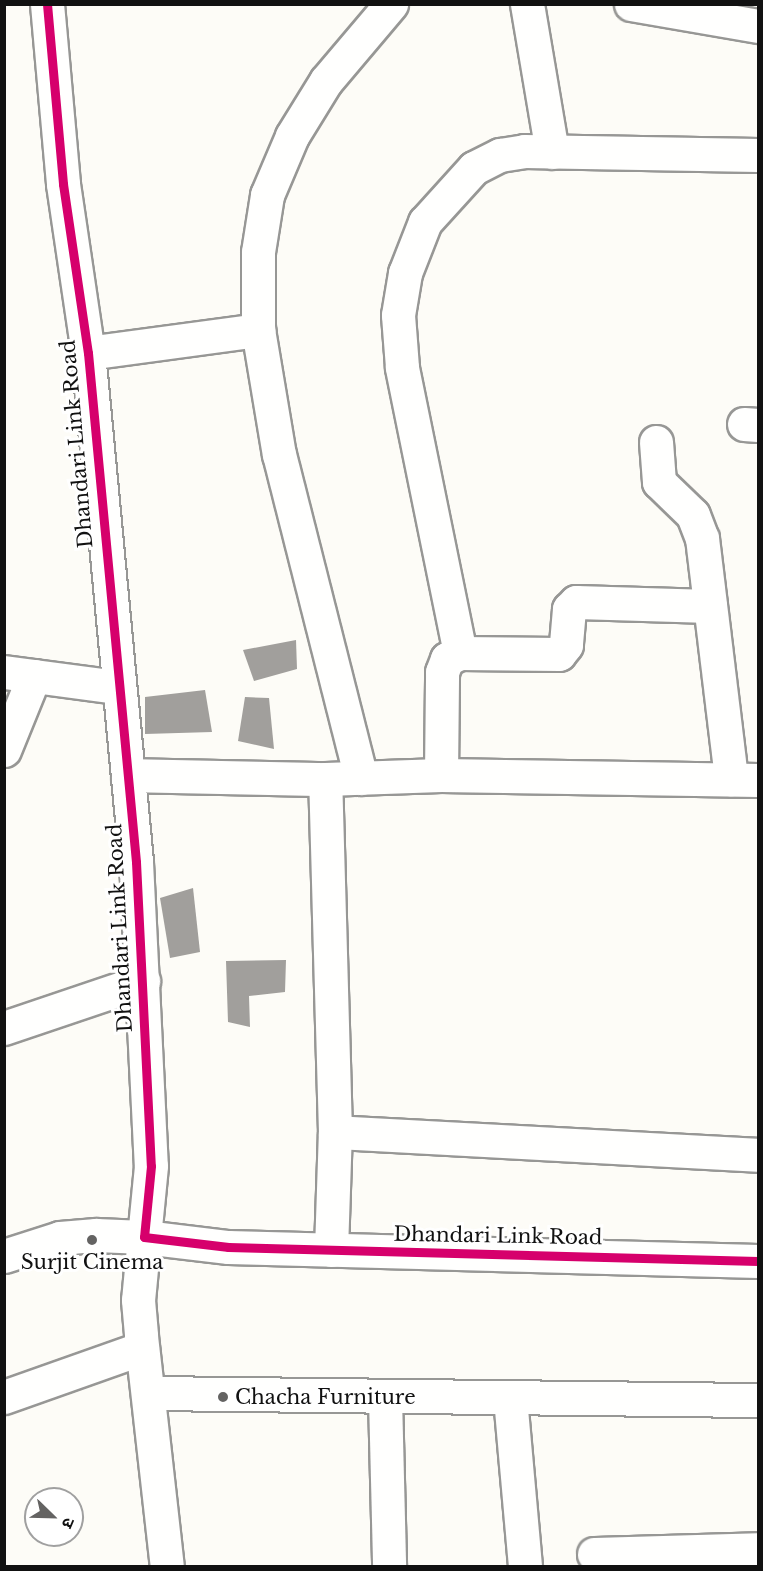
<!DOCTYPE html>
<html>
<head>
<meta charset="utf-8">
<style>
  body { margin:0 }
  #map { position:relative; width:763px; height:1571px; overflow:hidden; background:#fdfcf7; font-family:"Libre Baskerville","Noto Sans Devanagari",serif }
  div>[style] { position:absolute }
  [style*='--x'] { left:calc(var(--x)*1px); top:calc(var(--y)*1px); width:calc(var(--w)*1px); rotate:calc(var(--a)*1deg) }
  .building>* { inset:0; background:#a19f9c }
  .roads { filter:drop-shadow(2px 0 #979795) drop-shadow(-2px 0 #979795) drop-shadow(0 2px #979795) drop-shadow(0 -2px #979795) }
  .minor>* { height:33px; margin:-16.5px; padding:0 16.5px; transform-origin:16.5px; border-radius:16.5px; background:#fffffe }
  .cycleway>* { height:9px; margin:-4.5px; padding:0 4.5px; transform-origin:4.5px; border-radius:4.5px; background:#d6006c }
  .dots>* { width:16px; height:16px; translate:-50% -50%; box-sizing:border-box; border:3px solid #fff; border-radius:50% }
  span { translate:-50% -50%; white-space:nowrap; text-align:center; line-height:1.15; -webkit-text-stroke:6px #fff; paint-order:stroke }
  .street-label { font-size:20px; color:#111 }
  .poi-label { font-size:20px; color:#111 }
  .left { translate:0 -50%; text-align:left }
  .frame { position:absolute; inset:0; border:6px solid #111; pointer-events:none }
  .north { position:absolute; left:24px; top:1487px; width:60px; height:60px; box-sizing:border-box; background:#fff; border:2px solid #a0a0a0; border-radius:50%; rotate:113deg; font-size:16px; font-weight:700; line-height:24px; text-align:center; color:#111 }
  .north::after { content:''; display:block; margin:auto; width:21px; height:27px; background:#646362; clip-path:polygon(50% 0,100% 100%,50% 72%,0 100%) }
</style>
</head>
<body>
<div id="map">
  <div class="building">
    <i style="clip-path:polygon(296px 640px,297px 669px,254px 681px,243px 650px)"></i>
    <i style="clip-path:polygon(205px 690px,212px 732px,145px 734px,145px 697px)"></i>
    <i style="clip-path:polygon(245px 697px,269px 698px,274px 749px,238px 741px)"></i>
    <i style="clip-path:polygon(193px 888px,200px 952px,170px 958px,160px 898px)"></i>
    <i style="clip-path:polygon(286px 960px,285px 992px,249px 996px,250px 1027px,228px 1022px,226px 961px)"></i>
  </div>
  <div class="roads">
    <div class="minor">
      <i style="--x:47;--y:4;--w:181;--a:84.9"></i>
      <i style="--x:63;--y:184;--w:171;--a:81.6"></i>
      <i style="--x:88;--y:353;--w:511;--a:84.61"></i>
      <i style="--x:136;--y:862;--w:304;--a:87.2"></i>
      <i style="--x:151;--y:1166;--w:71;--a:95.6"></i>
      <i style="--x:144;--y:1237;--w:85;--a:6.8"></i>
      <i style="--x:228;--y:1247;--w:530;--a:1.51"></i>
      <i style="--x:527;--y:4;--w:150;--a:80.4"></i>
      <i style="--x:631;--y:4;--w:129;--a:9.8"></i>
      <i style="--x:88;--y:353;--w:172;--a:-7.7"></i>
      <i style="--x:744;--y:424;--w:14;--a:4"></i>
      <i style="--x:656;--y:442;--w:40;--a:85.7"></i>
      <i style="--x:659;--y:482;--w:47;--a:44.1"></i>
      <i style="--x:693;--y:515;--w:25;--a:69"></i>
      <i style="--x:702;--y:538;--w:243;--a:83.1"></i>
      <i style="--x:710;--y:606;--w:134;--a:-178.3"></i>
      <i style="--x:576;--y:602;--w:10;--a:135"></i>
      <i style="--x:569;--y:609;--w:36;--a:95"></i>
      <i style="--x:566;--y:645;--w:11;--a:128"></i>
      <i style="--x:559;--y:654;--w:99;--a:-179.4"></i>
      <i style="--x:460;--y:653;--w:292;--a:-101.5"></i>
      <i style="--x:402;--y:367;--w:52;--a:-94.4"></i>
      <i style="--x:398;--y:315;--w:43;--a:-80.5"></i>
      <i style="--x:405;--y:273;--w:55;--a:-68.6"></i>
      <i style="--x:425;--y:222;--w:73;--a:-47.8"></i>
      <i style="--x:474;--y:168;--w:29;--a:-27"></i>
      <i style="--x:500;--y:155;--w:24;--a:-9"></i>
      <i style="--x:524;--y:151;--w:234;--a:1"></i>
      <i style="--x:4;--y:672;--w:113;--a:7.6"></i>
      <i style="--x:4;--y:750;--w:80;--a:-67.9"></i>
      <i style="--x:128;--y:775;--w:197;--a:1.2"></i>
      <i style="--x:441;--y:775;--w:103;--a:-89.4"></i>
      <i style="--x:442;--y:672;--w:14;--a:-69"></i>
      <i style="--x:447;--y:659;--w:14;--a:-25"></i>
      <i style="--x:361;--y:778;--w:333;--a:-104.2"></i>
      <i style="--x:279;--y:455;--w:127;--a:-99.5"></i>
      <i style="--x:258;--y:330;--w:78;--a:-90"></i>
      <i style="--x:258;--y:252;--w:58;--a:-81"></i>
      <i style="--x:267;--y:195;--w:64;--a:-67"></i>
      <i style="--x:292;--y:136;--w:65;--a:-58.3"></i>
      <i style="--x:326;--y:81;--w:101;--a:-49.8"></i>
      <i style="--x:4;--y:1028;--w:147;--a:-18.7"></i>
      <i style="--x:335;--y:1132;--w:424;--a:3.1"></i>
      <i style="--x:331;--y:1250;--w:118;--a:-88.1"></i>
      <i style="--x:335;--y:1132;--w:353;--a:-91.6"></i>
      <i style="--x:325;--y:779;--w:116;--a:-2"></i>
      <i style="--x:441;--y:775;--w:317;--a:0.9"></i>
      <i style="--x:4;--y:1256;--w:59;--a:-17.8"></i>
      <i style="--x:60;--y:1238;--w:36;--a:-5"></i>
      <i style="--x:96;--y:1235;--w:48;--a:2.4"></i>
      <i style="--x:144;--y:1237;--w:63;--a:95.4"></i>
      <i style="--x:138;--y:1300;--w:36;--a:85"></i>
      <i style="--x:141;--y:1336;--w:231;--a:83.6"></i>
      <i style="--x:148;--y:1393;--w:610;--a:0.66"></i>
      <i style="--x:4;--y:1397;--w:146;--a:-19.5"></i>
      <i style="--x:385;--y:1397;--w:169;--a:88.6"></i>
      <i style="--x:510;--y:1398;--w:169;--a:84.9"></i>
      <i style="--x:594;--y:1554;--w:164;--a:-1.7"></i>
    </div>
  </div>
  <div class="cycleway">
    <i style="--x:47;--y:4;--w:181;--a:84.9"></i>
    <i style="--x:63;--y:184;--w:171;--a:81.6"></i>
    <i style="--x:88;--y:353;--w:511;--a:84.61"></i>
    <i style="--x:136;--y:862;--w:304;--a:87.2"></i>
    <i style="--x:151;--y:1166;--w:71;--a:95.6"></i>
    <i style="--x:144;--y:1237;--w:85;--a:6.8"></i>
    <i style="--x:228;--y:1247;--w:530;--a:1.51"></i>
  </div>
  <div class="dots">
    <i style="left:92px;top:1240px;background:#646362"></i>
    <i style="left:223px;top:1397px;background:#646362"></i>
  </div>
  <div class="street-label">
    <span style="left:77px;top:444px;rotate:-95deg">Dhandari Link Road</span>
    <span style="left:120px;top:928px;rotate:-93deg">Dhandari Link Road</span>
    <span style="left:498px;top:1236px;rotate:1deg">Dhandari Link Road</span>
  </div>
  <div class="poi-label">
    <span style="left:92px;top:1262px">Surjit Cinema</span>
    <span class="left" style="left:235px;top:1397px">Chacha Furniture</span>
  </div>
  <div class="frame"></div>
  <div class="north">उ</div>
</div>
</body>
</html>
